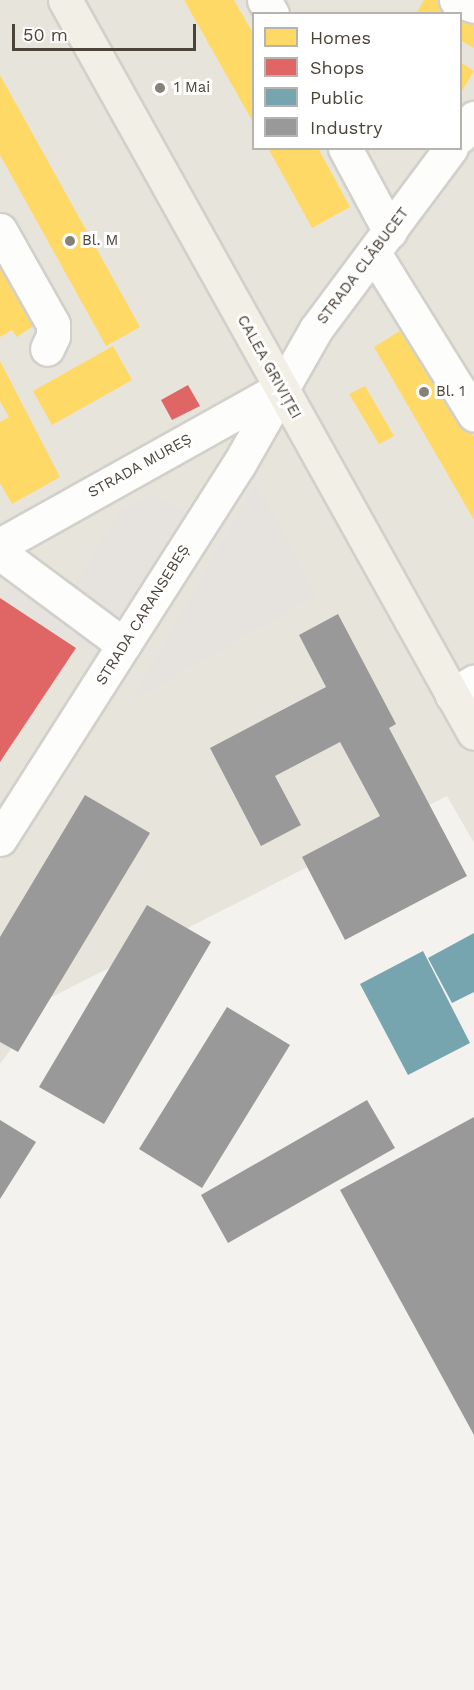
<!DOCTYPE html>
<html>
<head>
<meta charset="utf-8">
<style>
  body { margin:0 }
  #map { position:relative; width:474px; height:1690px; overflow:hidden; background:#f4f2ee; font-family:"Work Sans",sans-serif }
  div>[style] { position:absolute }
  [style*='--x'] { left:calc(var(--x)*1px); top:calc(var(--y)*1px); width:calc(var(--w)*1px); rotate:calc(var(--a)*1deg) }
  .residential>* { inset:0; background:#e7e4dc }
  .parking>* { inset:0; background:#e6e3df }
  .homes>* { inset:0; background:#ffd966 }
  .shops>* { inset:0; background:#e06666 }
  .public>* { inset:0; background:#76a5af }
  .industry>* { inset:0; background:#999 }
  .roads { filter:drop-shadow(2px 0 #d2d0cb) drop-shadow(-2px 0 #d2d0cb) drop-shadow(0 2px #d2d0cb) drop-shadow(0 -2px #d2d0cb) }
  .minor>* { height:33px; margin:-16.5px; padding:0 16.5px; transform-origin:16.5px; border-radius:16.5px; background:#fdfdfc }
  .major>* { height:33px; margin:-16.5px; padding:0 16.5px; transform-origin:16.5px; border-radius:16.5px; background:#f2efe6 }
  .dots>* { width:16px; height:16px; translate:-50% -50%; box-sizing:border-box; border:3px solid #fff; border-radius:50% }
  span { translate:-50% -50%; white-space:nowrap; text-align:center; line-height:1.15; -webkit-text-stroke:6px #fff; paint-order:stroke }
  .poi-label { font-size:15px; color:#4b4439 }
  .left { translate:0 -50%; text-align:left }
  .street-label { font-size:15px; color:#4b4439 }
  .legend { position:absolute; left:252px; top:12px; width:210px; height:138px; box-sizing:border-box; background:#fff; border:2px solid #b7b4b0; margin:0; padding:8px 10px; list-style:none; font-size:18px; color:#4b4439 }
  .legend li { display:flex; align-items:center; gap:12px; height:30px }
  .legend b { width:30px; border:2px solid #b7b4b0 }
  .scale { position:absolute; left:12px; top:24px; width:184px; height:27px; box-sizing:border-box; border:3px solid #4b4439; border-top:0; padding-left:8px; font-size:18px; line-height:21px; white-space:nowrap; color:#4b4439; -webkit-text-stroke:4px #fff; paint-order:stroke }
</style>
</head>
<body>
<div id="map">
  <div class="residential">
    <i style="clip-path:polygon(evenodd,0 0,474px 0,474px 843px,447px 796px,48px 999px,0 1064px,0 0,254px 14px,460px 14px,460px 148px,254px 148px,254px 14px)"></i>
  </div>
  <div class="parking">
    <i style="clip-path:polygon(256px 482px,317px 596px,129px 703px)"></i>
    <i style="clip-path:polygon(153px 493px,187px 512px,94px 657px,5px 597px,26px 563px,69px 593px,121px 510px)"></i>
  </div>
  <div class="homes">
    <i style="clip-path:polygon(184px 0,234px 0,254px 35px,254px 124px)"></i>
    <i style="clip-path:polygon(424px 0,437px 0,460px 14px,416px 14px)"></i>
    <i style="clip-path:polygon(460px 14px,474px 22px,474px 48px,460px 40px)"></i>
    <i style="clip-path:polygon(460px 62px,474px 71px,460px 94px)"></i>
    <i style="clip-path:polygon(0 75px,140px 327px,106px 346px,0 155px)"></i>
    <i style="clip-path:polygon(268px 148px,318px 148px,350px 207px,312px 228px)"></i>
    <i style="clip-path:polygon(0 268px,33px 326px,17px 337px,12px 330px,0 337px)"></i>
    <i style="clip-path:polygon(411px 324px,474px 437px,474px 520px,374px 347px)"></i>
    <i style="clip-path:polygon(113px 346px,132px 380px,52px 425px,33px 391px)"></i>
    <i style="clip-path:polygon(0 361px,60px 477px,12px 504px,0 483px,0 422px,9px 417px,0 401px)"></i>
    <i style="clip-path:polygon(365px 386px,394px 436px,379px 444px,349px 394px)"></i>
  </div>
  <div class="shops">
    <i style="clip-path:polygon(188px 385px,200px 406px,172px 420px,161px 400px)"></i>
    <i style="clip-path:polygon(0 598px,76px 648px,0 762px)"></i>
  </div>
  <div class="public">
    <i style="clip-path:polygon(474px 933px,474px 992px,452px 1003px,428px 958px)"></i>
    <i style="clip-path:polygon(423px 951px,470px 1043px,408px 1075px,360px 984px)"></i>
  </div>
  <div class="industry">
    <i style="clip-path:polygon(338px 614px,396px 724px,389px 728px,467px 876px,345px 940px,302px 857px,380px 816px,340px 742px,275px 776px,301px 825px,261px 846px,210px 748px,326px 687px,299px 635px)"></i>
    <i style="clip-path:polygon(85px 795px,150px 833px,18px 1052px,0 1042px,0 937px)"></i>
    <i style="clip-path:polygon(147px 905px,211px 942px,104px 1124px,39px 1087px)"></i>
    <i style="clip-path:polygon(227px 1007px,290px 1045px,202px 1188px,139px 1149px)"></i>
    <i style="clip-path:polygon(367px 1100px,395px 1148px,228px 1243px,201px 1195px)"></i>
    <i style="clip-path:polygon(474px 1117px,474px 1435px,340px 1190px)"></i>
    <i style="clip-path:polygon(0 1120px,36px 1142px,0 1199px)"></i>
  </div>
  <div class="roads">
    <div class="minor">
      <i style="--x:264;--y:0;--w:16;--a:60"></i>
      <i style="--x:456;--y:0;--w:19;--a:18"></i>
      <i style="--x:460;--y:136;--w:23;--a:-52"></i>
      <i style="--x:345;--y:148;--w:95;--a:61.8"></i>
      <i style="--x:0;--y:230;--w:108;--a:60.6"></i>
      <i style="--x:53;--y:324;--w:12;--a:90"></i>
      <i style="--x:53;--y:336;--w:14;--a:115"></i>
      <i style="--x:374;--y:253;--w:190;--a:58.2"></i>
      <i style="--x:0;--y:545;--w:322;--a:-29.2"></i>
      <i style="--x:0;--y:553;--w:154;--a:36.6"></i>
      <i style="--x:452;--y:695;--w:26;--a:-31"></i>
      <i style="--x:0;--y:839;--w:445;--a:-57.5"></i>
      <i style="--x:239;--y:464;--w:155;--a:-60.3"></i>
      <i style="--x:316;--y:329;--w:226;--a:-53.3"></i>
    </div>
    <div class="major">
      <i style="--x:65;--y:0;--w:839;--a:60.84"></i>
    </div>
  </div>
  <div class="dots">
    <i style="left:160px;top:88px;background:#868178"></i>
    <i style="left:70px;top:241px;background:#868178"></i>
    <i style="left:424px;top:392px;background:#868178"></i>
  </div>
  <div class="poi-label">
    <span class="left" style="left:174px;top:88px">1 Mai</span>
    <span class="left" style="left:82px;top:241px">Bl. M</span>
    <span class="left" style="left:436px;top:392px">Bl. 1</span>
  </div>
  <div class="street-label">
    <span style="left:363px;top:266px;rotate:-53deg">STRADA CLĂBUCET</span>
    <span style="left:269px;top:367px;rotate:61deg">CALEA GRIVIȚEI</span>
    <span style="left:140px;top:466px;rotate:-29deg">STRADA MUREȘ</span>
    <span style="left:143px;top:615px;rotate:-58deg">STRADA CARANSEBEȘ</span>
  </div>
  <ul class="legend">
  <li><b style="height:16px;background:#ffd966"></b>Homes</li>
  <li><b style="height:16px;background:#e06666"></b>Shops</li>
  <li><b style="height:16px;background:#76a5af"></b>Public</li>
  <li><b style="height:16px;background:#999"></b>Industry</li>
  </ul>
  <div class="scale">50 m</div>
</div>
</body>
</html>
